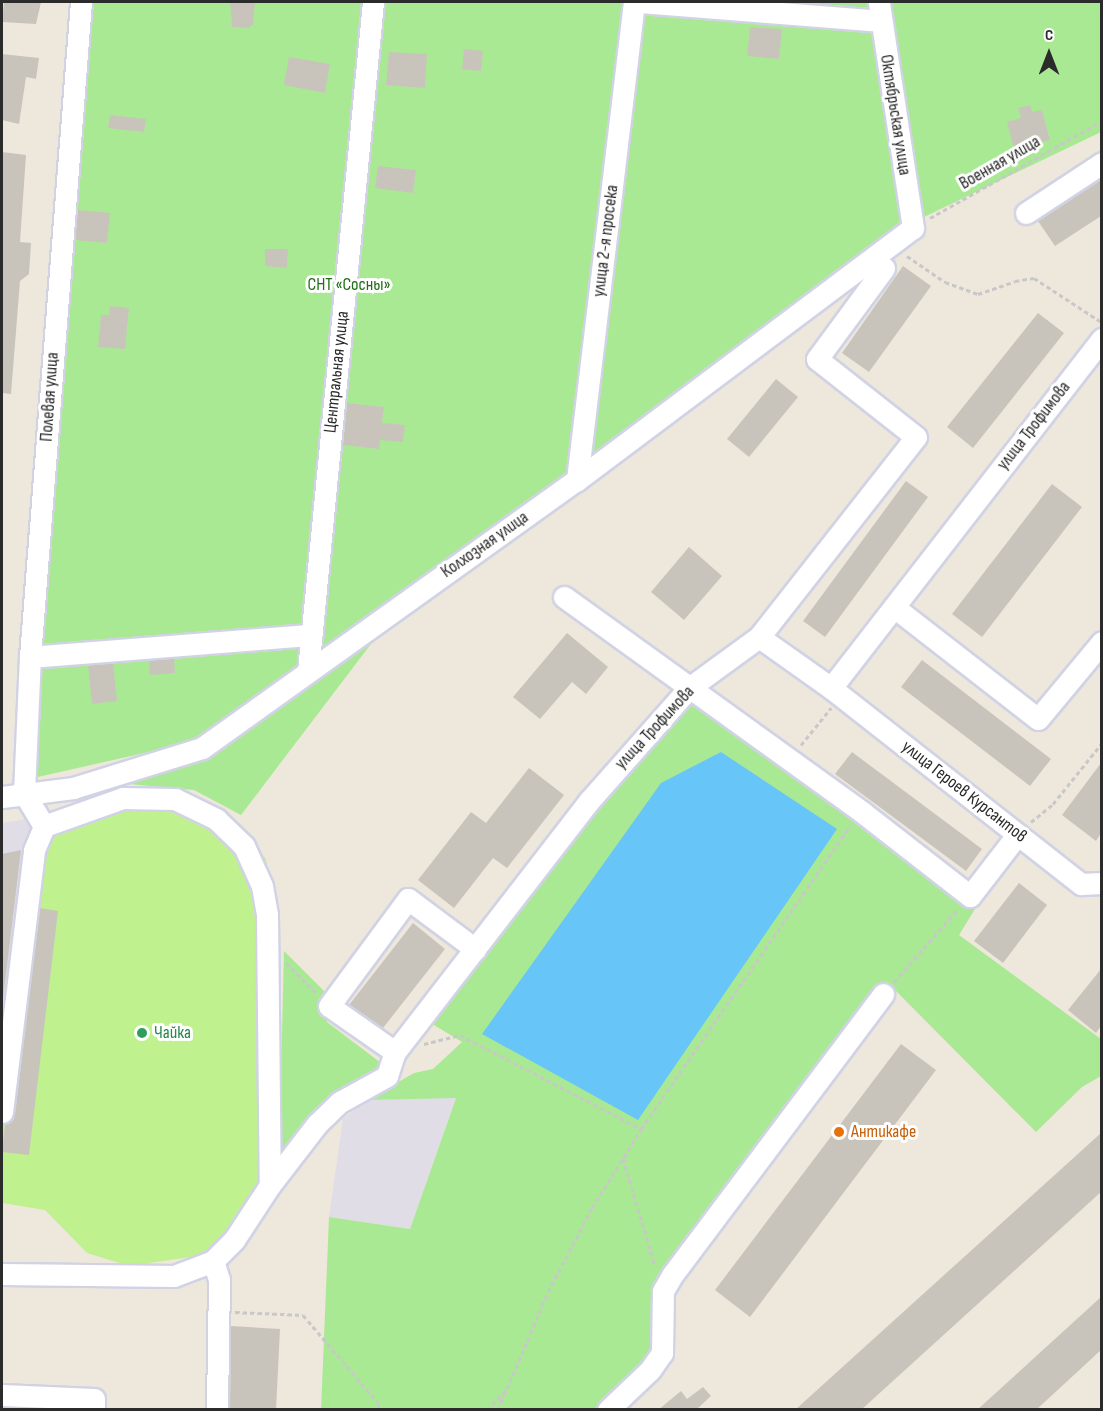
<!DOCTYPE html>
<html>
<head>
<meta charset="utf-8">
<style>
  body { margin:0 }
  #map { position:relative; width:1103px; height:1411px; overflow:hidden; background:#eee7dc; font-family:"Sofia Sans Condensed",sans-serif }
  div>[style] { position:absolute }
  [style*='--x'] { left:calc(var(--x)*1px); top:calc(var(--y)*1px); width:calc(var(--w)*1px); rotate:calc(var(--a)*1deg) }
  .industrial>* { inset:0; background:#e0dde6 }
  .green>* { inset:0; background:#aae994 }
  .pitch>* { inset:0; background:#bff18f }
  .water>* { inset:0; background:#67c5f8 }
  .building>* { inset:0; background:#c9c4bb }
  .path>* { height:3px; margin-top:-1.5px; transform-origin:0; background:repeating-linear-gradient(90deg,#c8c8c8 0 4.5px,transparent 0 7.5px) }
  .roads { filter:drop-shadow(2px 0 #d1d3e5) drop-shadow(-2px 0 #d1d3e5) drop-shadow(0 2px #d1d3e5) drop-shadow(0 -2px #d1d3e5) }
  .minor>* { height:21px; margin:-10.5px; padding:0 10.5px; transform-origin:10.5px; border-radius:10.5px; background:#fff }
  .dots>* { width:16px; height:16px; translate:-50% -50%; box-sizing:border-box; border:3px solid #fff; border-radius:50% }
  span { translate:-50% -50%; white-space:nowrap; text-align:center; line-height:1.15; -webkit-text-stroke:6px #fff; paint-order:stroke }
  .street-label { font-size:18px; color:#2b2b2b }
  .park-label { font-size:18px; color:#206e15 }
  .leisure-label { font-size:18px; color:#27864d }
  .left { translate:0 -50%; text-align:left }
  .food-label { font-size:18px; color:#c56008 }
  .frame { position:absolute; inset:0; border:3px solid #2b2b2b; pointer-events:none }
  .north { position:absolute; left:1019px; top:24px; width:60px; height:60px; -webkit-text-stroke:4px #fff; paint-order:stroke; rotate:0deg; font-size:16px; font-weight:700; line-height:24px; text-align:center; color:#2b2b2b }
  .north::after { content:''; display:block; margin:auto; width:21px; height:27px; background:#2b2b2b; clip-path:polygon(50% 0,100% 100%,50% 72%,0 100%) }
</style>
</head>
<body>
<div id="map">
  <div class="industrial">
    <i style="clip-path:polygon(34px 818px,11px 997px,2px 1000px,2px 823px)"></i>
    <i style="clip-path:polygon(456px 1097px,410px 1229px,329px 1217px,343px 1119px,367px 1100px)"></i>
  </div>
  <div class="green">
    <i style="clip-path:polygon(88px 2px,1101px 2px,1101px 132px,897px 230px,576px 470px,193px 742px,29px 779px)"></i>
    <i style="clip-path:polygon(377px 636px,241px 815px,194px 790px,118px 783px,209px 755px)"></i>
    <i style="clip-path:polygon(688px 696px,975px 909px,959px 935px,1101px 1039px,1101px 1076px,1082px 1087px,1036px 1132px,891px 986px,881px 992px,655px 1292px,649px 1361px,597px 1409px,321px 1410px,329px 1217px,410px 1229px,456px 1098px,367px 1100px,414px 1073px,433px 1069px,462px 1042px,429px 1022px)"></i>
    <i style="clip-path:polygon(284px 951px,326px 993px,327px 1022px,385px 1066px,279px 1157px)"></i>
  </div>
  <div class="pitch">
    <i style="clip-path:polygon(152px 790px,227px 812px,266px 859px,278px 947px,261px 1185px,217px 1244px,197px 1256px,129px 1266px,87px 1253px,45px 1210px,2px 1203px,2px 1119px,46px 831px)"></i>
  </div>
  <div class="water">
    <i style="clip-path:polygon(721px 752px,837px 829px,638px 1120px,482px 1034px,661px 783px)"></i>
  </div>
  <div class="building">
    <i style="clip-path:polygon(4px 2px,41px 2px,36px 24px,2px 22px)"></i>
    <i style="clip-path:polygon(230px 2px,255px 2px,253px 24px,249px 28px,232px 27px)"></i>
    <i style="clip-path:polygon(750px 27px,782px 29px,779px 59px,747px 56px)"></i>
    <i style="clip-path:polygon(464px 49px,483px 51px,481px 71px,462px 69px)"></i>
    <i style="clip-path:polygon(389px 52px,427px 54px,425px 88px,386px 85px)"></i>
    <i style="clip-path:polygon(2px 54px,39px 58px,36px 79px,26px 77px,19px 124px,2px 120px)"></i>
    <i style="clip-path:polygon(289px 57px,330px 64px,325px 93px,284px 85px)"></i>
    <i style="clip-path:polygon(1030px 105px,1032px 112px,1042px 110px,1050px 140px,1014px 149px,1007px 122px,1021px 118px,1018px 108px)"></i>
    <i style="clip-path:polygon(110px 115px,146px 119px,144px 132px,108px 128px)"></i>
    <i style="clip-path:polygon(2px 152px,26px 155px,20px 242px,31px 243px,29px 274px,20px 281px,11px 394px,2px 393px)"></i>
    <i style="clip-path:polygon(378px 166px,416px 170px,413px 193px,375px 188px)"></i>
    <i style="clip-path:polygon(1101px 179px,1101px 216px,1055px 246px,1038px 221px)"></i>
    <i style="clip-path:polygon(78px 210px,110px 213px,107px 243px,75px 240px)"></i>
    <i style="clip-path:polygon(265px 249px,288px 249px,287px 268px,265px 266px)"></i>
    <i style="clip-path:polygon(903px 266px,931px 286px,869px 372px,842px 353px)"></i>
    <i style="clip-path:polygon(110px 306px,129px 308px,125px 349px,98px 347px,101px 315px,109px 315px)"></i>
    <i style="clip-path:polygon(1038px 313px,1064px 333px,973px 448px,947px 427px)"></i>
    <i style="clip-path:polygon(776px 379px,798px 397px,749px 457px,727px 439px)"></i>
    <i style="clip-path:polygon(347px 403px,384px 407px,382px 423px,405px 425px,403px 442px,380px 440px,379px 449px,343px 445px)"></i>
    <i style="clip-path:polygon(906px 481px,928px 497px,825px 637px,803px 621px)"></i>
    <i style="clip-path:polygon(1052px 484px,1082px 507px,982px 637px,952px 614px)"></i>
    <i style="clip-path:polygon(689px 547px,722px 576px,684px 620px,651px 592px)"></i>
    <i style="clip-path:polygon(567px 633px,608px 667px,586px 694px,572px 682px,540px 719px,513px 697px)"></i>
    <i style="clip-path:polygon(174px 658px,175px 673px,150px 675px,149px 660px)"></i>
    <i style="clip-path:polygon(922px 660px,1051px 759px,1030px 786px,901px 687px)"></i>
    <i style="clip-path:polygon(113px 663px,117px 701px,92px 704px,88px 665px)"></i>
    <i style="clip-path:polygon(852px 752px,982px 849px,966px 871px,835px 774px)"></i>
    <i style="clip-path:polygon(1101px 763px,1101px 833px,1096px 841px,1062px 815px)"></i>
    <i style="clip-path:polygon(529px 768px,564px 795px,507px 868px,493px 858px,454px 908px,418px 880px,471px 812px,486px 823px)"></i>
    <i style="clip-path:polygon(21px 850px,3px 999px,2px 1000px,2px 854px)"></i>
    <i style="clip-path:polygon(1019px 883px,1047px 905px,1003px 963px,974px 941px)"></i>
    <i style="clip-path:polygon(40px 908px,58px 911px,29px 1155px,2px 1152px,5px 1124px,15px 1114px)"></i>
    <i style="clip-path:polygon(413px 923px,445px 949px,383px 1028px,349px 1005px)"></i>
    <i style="clip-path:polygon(1101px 969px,1101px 1026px,1096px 1033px,1068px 1010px)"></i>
    <i style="clip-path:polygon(901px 1044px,936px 1070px,750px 1317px,715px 1290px)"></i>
    <i style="clip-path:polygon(1101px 1133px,1101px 1192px,861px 1410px,795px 1410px)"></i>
    <i style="clip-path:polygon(1101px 1297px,1101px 1350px,1036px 1410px,977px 1410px)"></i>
    <i style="clip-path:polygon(231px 1326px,280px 1329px,276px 1410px,230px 1410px)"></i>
    <i style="clip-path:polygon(703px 1387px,711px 1396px,696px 1410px,658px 1410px,681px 1391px,687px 1399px)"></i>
  </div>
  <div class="path">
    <i style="--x:930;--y:218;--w:197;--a:-29.4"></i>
    <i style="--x:907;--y:256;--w:46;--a:34.4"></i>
    <i style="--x:945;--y:282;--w:35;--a:20"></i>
    <i style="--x:978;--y:294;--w:39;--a:-19"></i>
    <i style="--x:1015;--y:281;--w:19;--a:-9"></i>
    <i style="--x:1034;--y:278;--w:79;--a:33.1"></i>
    <i style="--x:801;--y:745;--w:48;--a:-51"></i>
    <i style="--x:1031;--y:822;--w:28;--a:-39"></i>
    <i style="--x:1053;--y:804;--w:78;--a:-51.2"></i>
    <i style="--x:286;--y:963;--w:44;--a:45"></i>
    <i style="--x:894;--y:982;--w:96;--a:-48.8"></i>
    <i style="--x:424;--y:1044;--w:37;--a:-14"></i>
    <i style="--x:460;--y:1035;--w:204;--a:27.4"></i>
    <i style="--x:623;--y:1158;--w:113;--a:73.5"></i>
    <i style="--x:235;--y:1312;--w:68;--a:2.5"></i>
    <i style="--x:303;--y:1315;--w:117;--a:49.5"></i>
    <i style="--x:379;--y:1404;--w:6;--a:99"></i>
    <i style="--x:487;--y:1410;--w:29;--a:-46"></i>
    <i style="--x:507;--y:1389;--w:105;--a:-67.1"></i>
    <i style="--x:548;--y:1292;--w:95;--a:-62.4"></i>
    <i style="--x:592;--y:1208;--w:93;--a:-58.2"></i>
    <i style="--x:641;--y:1129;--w:369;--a:-55.4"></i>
    <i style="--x:498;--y:1410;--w:22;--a:-68"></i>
  </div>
  <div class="roads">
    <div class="minor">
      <i style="--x:641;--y:2;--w:241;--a:4.5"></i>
      <i style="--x:1026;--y:213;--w:91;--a:-33.3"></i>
      <i style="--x:577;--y:480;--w:481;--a:-83.2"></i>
      <i style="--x:564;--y:597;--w:367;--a:35.8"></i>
      <i style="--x:862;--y:812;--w:137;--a:37.9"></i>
      <i style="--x:970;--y:896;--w:78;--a:-52.3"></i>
      <i style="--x:894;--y:607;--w:182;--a:37.9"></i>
      <i style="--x:1038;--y:719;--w:100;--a:-50.3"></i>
      <i style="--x:759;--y:637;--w:254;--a:-51.9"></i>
      <i style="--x:916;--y:437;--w:126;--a:-141.8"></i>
      <i style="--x:817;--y:359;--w:113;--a:-53.6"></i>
      <i style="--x:30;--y:657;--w:282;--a:-4.5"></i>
      <i style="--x:308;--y:671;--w:672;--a:-84.45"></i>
      <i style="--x:831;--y:688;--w:318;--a:38.1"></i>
      <i style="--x:1081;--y:884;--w:21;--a:-3"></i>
      <i style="--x:24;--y:793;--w:136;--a:-87.5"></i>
      <i style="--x:30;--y:657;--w:657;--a:-85.55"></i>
      <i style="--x:24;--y:793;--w:39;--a:59"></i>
      <i style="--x:44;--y:826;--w:84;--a:-19.5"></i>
      <i style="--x:123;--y:798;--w:52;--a:1.1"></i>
      <i style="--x:175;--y:799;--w:46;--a:26"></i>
      <i style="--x:216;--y:819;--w:39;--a:44"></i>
      <i style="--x:244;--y:846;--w:44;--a:65.8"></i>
      <i style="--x:262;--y:886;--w:29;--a:80"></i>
      <i style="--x:267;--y:915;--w:270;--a:89.4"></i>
      <i style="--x:2;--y:797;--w:72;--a:-7.2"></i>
      <i style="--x:73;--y:788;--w:135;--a:-17.2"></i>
      <i style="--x:202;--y:748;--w:461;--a:-35.6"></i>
      <i style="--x:577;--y:480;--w:420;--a:-36.9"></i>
      <i style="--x:913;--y:228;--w:229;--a:-98.6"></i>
      <i style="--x:395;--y:1052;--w:80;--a:-145.1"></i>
      <i style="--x:329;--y:1006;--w:133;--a:-53.6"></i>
      <i style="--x:408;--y:899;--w:84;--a:36.7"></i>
      <i style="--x:2;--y:1112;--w:264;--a:-83"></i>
      <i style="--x:34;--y:850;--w:26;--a:-67"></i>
      <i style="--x:213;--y:1261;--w:30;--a:-45"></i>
      <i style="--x:234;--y:1240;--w:66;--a:-56.8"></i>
      <i style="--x:270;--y:1185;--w:77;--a:-52.4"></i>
      <i style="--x:317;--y:1124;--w:32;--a:-44"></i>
      <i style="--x:340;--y:1102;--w:54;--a:-29"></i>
      <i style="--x:387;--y:1076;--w:25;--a:-72"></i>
      <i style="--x:395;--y:1052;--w:317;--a:-52.3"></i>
      <i style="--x:589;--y:801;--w:151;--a:-48.5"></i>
      <i style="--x:689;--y:688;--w:87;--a:-36.1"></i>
      <i style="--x:759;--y:637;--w:88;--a:35.3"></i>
      <i style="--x:831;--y:688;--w:442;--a:-52.2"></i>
      <i style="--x:2;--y:1274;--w:172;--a:0.7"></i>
      <i style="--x:174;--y:1276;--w:42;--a:-21"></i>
      <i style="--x:213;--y:1261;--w:20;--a:72"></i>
      <i style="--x:219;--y:1280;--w:130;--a:90.9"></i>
      <i style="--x:2;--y:1395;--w:92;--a:2.5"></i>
      <i style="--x:94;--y:1399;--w:11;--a:90"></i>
      <i style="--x:608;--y:1410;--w:58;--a:-43.6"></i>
      <i style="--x:650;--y:1370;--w:21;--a:-55"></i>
      <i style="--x:662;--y:1353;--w:62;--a:-89.1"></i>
      <i style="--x:663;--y:1291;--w:20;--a:-60"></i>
      <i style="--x:673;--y:1274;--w:350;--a:-53.1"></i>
    </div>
  </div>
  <div class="dots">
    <i style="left:142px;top:1033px;background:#2e9e5b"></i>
    <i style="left:839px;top:1132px;background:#e8710a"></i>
  </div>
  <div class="street-label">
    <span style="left:895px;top:115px;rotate:81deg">Октябрьская улица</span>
    <span style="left:1000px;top:163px;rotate:-30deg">Военная улица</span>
    <span style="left:606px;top:241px;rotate:-83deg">улица 2-я просека</span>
    <span style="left:337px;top:372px;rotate:-84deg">Центральная улица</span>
    <span style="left:50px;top:397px;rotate:-86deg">Полевая улица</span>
    <span style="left:1034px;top:426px;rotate:-52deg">улица Трофимова</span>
    <span style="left:485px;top:545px;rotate:-35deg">Колхозная улица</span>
    <span style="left:655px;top:728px;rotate:-47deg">улица Трофимова</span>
    <span style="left:964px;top:792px;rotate:38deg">улица Героев Курсантов</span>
  </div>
  <div class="park-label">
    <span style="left:349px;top:285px">СНТ «Сосны»</span>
  </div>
  <div class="leisure-label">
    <span class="left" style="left:154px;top:1033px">Чайка</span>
  </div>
  <div class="food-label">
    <span class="left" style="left:851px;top:1132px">Антикафе</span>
  </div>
  <div class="frame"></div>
  <div class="north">С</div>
</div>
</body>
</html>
